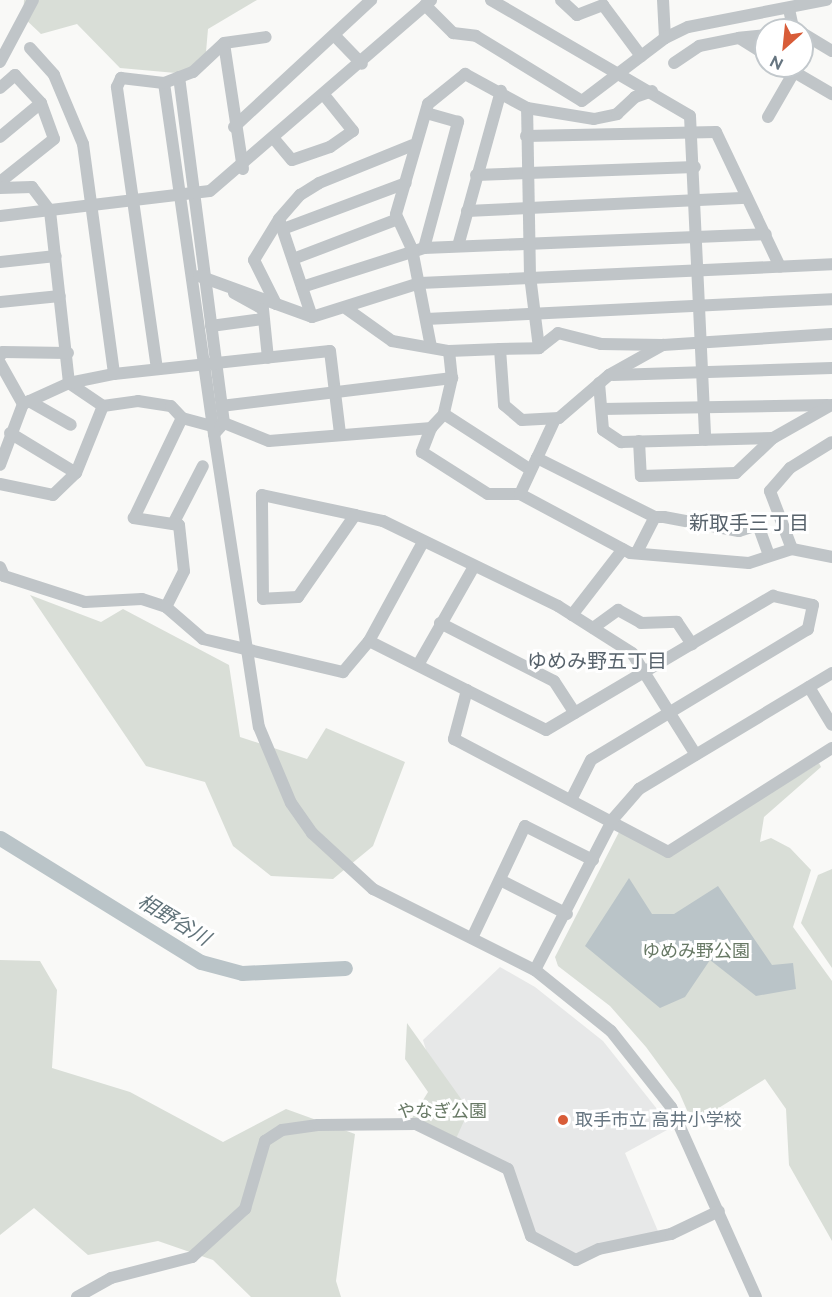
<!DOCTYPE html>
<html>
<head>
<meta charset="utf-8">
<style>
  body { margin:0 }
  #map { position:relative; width:832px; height:1297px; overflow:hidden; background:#f9f9f7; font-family:Raleway,"Noto Sans JP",sans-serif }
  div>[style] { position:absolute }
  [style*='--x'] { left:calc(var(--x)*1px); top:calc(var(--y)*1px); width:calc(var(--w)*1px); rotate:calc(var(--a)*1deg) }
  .built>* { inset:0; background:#e7e8e8 }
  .green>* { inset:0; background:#d9ded7 }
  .water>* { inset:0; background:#bac4c8 }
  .river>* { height:15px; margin:-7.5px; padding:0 7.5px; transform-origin:7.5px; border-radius:7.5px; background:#bac4c8 }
  .minor>* { height:12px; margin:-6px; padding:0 6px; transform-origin:6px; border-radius:6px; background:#c0c5c8 }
  .dots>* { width:16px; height:16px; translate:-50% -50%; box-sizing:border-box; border:3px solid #fff; border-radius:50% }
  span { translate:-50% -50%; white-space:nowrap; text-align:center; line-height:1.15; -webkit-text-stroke:6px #fff; paint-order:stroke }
  .park-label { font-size:18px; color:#687965 }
  .poi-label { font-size:18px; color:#667580 }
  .left { translate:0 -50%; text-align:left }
  .neighbourhood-label { font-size:20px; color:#58636c }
  .water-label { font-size:20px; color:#61737a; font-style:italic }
  .north { position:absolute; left:754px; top:18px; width:60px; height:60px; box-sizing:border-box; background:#fff; border:2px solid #c2c8cc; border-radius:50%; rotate:207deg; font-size:16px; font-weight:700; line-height:24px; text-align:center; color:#667580 }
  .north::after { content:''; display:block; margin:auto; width:21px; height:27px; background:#d85c38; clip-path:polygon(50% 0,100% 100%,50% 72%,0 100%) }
</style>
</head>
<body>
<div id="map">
  <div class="built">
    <i style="clip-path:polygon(500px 967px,535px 987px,603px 1041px,657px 1109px,667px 1130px,625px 1153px,660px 1236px,577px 1257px,535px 1235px,508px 1169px,454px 1143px,423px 1040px)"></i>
  </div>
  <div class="green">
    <i style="clip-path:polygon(24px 0,257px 0,208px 29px,206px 52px,187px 74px,120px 68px,77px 24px,41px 34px,23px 17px)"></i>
    <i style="clip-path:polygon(30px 595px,101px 622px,123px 609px,229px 665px,240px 737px,307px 759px,326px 728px,405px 762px,373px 846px,333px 879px,271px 876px,233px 846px,205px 782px,146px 766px)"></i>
    <i style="clip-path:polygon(819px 763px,821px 767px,764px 817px,760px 842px,771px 838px,790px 848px,811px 870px,793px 927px,832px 981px,832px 1241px,789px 1165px,786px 1109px,765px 1079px,693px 1124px,679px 1092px,646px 1047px,610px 1006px,558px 966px,555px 957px,619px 832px,669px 855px)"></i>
    <i style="clip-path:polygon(832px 869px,832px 968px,801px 923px,818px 875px)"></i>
    <i style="clip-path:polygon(0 960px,40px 961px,57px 990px,52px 1068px,130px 1092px,223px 1142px,286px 1109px,355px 1134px,336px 1281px,341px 1297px,251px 1297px,213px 1260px,158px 1241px,88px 1255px,34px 1208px,0 1235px)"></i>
    <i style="clip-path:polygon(407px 1023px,469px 1110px,454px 1143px,409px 1123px,428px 1092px,405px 1059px)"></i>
  </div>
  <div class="water">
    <i style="clip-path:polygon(629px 878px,652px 914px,674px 914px,718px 886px,772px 965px,793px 963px,796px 989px,756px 996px,710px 960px,685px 997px,660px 1008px,585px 946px)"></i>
  </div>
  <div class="river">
    <i style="--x:0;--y:838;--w:236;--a:31.7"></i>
    <i style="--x:201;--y:962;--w:42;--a:15"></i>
    <i style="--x:242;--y:973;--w:103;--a:-2.8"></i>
  </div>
  <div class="minor">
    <i style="--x:491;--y:0;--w:230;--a:30.2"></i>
    <i style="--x:690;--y:116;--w:324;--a:87.3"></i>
    <i style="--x:561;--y:0;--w:22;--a:43"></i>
    <i style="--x:577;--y:15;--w:28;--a:-21"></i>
    <i style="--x:603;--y:5;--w:64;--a:53.3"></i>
    <i style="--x:663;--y:0;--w:38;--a:87"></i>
    <i style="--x:425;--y:5;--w:40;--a:45"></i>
    <i style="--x:453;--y:33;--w:23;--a:7"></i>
    <i style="--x:476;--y:36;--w:124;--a:31.5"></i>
    <i style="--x:582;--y:101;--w:104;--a:-37.2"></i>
    <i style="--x:665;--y:38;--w:25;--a:-26"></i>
    <i style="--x:688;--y:27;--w:141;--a:-11.1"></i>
    <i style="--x:789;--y:9;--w:19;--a:78"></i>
    <i style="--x:802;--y:33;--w:35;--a:31"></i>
    <i style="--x:334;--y:35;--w:40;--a:46"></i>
    <i style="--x:766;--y:35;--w:27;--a:174"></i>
    <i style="--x:739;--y:38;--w:32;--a:32"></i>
    <i style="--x:30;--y:48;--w:36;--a:48"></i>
    <i style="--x:54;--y:75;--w:75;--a:67.2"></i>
    <i style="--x:83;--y:144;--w:232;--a:82.3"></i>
    <i style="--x:0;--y:62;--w:70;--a:-62"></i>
    <i style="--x:674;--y:63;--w:30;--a:-34"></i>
    <i style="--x:699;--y:46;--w:41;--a:-11.3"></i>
    <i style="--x:784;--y:66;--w:56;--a:30.3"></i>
    <i style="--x:164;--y:83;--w:355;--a:81.9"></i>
    <i style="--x:214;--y:434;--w:15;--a:-48"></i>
    <i style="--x:224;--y:423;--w:349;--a:-97.4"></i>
    <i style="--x:0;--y:88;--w:20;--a:-41"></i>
    <i style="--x:15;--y:75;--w:38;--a:47"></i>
    <i style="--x:41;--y:103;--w:38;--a:70"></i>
    <i style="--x:54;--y:139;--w:69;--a:141.5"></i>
    <i style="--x:768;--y:117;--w:52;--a:-60"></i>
    <i style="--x:234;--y:127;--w:187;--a:-42.8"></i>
    <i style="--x:526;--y:136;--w:190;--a:-1.2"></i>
    <i style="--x:716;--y:132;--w:149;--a:64.6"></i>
    <i style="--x:0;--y:137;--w:53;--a:-39.7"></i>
    <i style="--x:275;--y:140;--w:26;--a:50"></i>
    <i style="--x:292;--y:160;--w:40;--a:-18.9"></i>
    <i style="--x:330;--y:147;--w:28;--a:-35"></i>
    <i style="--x:353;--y:131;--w:45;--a:-128.7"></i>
    <i style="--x:243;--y:169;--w:127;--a:-98.6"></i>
    <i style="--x:224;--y:43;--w:42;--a:-8.1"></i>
    <i style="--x:476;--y:175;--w:219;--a:-2.1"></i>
    <i style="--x:0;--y:188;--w:32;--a:-2"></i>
    <i style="--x:32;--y:187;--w:30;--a:53"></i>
    <i style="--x:50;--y:211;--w:173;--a:83.7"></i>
    <i style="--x:69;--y:383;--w:41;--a:34.1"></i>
    <i style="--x:103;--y:406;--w:35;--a:-8"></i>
    <i style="--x:138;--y:401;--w:33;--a:9"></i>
    <i style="--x:171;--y:406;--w:16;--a:47"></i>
    <i style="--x:182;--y:418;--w:28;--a:15"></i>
    <i style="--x:467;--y:211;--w:280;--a:-2.7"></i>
    <i style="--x:0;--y:216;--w:211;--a:-6.8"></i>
    <i style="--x:210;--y:191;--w:292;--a:-40.8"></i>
    <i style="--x:283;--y:229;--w:131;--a:-20.5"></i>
    <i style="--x:458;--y:246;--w:161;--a:-74.5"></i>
    <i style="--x:424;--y:248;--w:131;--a:-74.9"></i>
    <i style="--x:458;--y:122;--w:33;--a:-164"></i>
    <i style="--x:293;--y:259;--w:112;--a:-20.9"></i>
    <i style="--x:0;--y:262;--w:56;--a:-6.1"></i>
    <i style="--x:199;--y:276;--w:120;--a:19.9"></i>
    <i style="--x:312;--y:317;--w:113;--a:-17.5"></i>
    <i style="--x:420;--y:283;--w:412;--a:-2.6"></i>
    <i style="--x:302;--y:287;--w:128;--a:-17.7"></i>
    <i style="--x:424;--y:248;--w:342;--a:-2.3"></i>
    <i style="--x:234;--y:293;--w:33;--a:29"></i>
    <i style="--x:263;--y:309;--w:49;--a:84.2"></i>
    <i style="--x:0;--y:302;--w:60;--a:-5.7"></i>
    <i style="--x:276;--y:304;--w:49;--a:-116.6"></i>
    <i style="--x:254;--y:260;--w:48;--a:-58.6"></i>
    <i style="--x:347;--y:309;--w:55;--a:35.4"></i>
    <i style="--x:392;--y:341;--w:58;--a:10"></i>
    <i style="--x:449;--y:351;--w:51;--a:-2.2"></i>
    <i style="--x:500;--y:349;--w:56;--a:85.9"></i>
    <i style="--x:504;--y:405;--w:23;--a:40"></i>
    <i style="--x:522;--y:420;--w:37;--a:-3"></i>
    <i style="--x:559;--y:418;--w:66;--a:-40.7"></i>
    <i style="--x:609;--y:375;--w:62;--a:-29.1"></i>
    <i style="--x:312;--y:317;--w:103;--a:-108.6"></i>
    <i style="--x:279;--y:219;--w:32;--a:-49"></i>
    <i style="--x:300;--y:195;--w:22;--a:-32"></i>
    <i style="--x:319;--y:183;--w:101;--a:-22"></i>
    <i style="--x:426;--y:319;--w:406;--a:-2.8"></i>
    <i style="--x:211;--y:326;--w:52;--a:-7.7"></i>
    <i style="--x:431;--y:347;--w:100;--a:-101"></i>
    <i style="--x:412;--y:249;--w:38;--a:-115"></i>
    <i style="--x:396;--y:214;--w:115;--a:-73.8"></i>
    <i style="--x:428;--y:104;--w:48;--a:-39"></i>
    <i style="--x:465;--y:74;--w:71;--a:28.7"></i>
    <i style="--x:527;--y:108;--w:68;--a:9.3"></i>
    <i style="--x:594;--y:119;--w:24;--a:-12"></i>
    <i style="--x:617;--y:114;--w:25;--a:-43"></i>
    <i style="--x:635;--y:97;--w:18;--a:-19"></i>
    <i style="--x:539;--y:348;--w:24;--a:-38"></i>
    <i style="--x:558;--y:333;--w:44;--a:14.3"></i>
    <i style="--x:601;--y:344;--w:62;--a:0.9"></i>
    <i style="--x:663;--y:345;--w:169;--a:-3.7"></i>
    <i style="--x:500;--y:349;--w:39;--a:-1"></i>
    <i style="--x:539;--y:348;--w:73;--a:-97.1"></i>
    <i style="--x:530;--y:276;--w:168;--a:-91"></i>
    <i style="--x:449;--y:351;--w:27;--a:84"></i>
    <i style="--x:452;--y:378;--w:37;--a:103"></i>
    <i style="--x:444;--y:414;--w:19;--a:133"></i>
    <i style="--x:431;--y:428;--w:26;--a:111"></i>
    <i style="--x:422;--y:452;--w:78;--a:32.5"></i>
    <i style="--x:488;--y:494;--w:32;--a:0"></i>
    <i style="--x:520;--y:494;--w:125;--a:28.2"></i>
    <i style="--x:630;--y:553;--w:119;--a:4.8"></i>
    <i style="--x:749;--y:563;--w:45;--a:-18"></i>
    <i style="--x:792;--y:549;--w:41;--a:11.3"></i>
    <i style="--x:0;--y:356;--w:5;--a:-53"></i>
    <i style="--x:3;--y:352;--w:65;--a:0.9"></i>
    <i style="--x:0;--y:363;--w:47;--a:60.7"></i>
    <i style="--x:23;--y:404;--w:65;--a:110.7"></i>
    <i style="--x:157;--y:369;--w:285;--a:-98.1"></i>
    <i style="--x:117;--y:87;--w:10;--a:-66"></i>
    <i style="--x:121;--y:78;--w:43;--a:6.6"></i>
    <i style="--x:164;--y:83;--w:31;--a:-21"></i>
    <i style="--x:193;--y:72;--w:42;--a:-43.1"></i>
    <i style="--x:613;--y:375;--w:219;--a:-1.8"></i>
    <i style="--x:599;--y:383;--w:47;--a:85.1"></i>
    <i style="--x:603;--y:430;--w:22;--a:34"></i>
    <i style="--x:621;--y:442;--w:152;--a:-1.5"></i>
    <i style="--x:29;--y:401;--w:48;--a:29.7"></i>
    <i style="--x:23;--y:404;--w:51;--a:-24.5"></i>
    <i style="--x:69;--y:383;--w:46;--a:-11.3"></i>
    <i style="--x:114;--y:374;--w:217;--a:-6.1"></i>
    <i style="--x:330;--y:351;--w:84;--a:83.1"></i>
    <i style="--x:221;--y:406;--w:233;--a:-6.9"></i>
    <i style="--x:602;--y:409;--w:226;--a:-1"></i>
    <i style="--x:444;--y:414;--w:103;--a:32.8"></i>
    <i style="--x:224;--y:423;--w:48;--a:21.8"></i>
    <i style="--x:269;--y:441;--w:163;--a:-4.6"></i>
    <i style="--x:10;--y:433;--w:77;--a:31.2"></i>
    <i style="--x:214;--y:434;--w:296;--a:81.3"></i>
    <i style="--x:259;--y:727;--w:82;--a:67.2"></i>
    <i style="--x:291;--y:803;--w:37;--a:55"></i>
    <i style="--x:312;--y:833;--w:83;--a:42.6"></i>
    <i style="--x:373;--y:889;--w:181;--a:26.6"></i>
    <i style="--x:535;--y:970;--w:97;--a:38.8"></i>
    <i style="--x:611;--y:1031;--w:97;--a:51.7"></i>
    <i style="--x:671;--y:1107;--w:208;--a:65.9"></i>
    <i style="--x:639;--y:441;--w:35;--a:87"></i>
    <i style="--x:641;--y:476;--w:95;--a:-1.8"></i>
    <i style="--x:736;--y:473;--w:51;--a:-43.4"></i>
    <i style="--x:773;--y:438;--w:67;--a:-29.6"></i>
    <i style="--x:537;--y:458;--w:43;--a:-65.2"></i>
    <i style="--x:0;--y:484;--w:54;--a:11.7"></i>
    <i style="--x:53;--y:495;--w:32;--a:-44"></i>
    <i style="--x:76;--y:473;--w:72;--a:-68.1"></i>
    <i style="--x:520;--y:494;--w:40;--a:-65"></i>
    <i style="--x:537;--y:458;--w:132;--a:26.6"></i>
    <i style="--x:355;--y:515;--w:100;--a:124.8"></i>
    <i style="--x:298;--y:597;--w:35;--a:177"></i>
    <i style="--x:263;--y:599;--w:104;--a:-90.6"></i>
    <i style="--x:262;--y:495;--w:95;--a:12.1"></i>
    <i style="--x:355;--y:515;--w:29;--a:12"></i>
    <i style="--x:383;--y:521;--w:195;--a:25.9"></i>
    <i style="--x:558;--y:606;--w:88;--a:32.4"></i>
    <i style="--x:632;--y:653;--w:120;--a:57.9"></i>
    <i style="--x:173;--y:524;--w:65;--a:-62.7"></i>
    <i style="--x:792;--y:549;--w:62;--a:-110.8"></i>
    <i style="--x:770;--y:491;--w:30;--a:-49"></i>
    <i style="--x:790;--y:468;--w:49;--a:-31.8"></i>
    <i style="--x:637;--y:552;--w:39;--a:-63"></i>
    <i style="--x:655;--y:517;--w:9;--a:0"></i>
    <i style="--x:664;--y:517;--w:76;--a:10.6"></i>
    <i style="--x:739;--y:531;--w:20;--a:-18"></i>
    <i style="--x:758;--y:525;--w:30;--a:70"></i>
    <i style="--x:0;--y:567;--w:10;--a:66"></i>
    <i style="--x:4;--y:576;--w:85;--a:17.8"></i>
    <i style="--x:85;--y:602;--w:57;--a:-3"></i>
    <i style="--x:142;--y:599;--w:25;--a:18"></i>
    <i style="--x:166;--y:607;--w:49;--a:40.9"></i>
    <i style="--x:203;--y:639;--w:144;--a:13.3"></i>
    <i style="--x:343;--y:672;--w:40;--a:-50"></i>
    <i style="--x:369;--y:641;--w:113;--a:-61.4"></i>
    <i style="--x:166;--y:607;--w:40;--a:-63.4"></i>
    <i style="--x:184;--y:571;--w:46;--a:-96.2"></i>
    <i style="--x:179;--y:525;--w:46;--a:-171.2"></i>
    <i style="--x:134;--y:518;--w:111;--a:-64.4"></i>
    <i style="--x:572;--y:615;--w:83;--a:-52.3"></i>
    <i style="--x:440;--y:623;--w:128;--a:27"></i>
    <i style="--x:554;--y:681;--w:38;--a:57"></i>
    <i style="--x:593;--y:628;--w:31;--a:-36"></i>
    <i style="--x:618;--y:610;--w:26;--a:29"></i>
    <i style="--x:641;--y:623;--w:36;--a:-2"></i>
    <i style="--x:677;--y:622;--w:27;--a:56"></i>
    <i style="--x:369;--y:641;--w:198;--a:26.7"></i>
    <i style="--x:546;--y:730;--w:264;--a:-30.6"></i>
    <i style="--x:773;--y:596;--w:41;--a:12.7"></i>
    <i style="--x:813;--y:605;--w:25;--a:102"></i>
    <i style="--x:808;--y:629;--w:253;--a:148.9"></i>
    <i style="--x:591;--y:760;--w:42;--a:116.6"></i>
    <i style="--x:418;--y:665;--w:112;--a:-60.4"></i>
    <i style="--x:809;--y:687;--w:44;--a:58.8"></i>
    <i style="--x:467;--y:690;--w:51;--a:104.9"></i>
    <i style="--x:454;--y:739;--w:242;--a:27.8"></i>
    <i style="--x:668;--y:852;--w:194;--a:-32.4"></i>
    <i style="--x:500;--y:880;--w:75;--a:26.9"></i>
    <i style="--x:472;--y:938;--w:124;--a:-64.7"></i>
    <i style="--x:525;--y:826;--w:76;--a:26.6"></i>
    <i style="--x:535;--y:970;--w:170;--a:-62.7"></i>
    <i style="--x:613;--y:819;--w:40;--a:-49"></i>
    <i style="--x:639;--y:789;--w:225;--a:-31"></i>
    <i style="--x:77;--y:1297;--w:39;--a:-29"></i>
    <i style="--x:111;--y:1278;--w:84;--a:-14.5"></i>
    <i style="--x:192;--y:1257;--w:72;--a:-42.2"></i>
    <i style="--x:245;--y:1209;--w:71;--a:-73.6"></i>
    <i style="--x:265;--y:1141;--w:20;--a:-33"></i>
    <i style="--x:282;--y:1130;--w:36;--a:-8"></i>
    <i style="--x:318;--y:1125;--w:98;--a:-0.6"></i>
    <i style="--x:416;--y:1124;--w:102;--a:26.1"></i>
    <i style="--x:508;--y:1169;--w:71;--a:71.1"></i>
    <i style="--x:531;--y:1236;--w:51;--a:28.1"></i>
    <i style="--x:576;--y:1260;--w:25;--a:-26"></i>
    <i style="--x:599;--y:1249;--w:74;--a:-11.8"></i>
    <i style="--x:671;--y:1234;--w:53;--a:-25.6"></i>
  </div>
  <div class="dots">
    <i style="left:563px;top:1120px;background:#d85c38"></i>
  </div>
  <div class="park-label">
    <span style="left:696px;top:951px">ゆめみ野公園</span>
    <span style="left:442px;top:1111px">やなぎ公園</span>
  </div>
  <div class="poi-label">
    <span class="left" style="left:575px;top:1120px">取手市立 高井小学校</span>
  </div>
  <div class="neighbourhood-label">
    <span style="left:749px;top:523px">新取手三丁目</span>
    <span style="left:597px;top:661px">ゆめみ野五丁目</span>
  </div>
  <div class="water-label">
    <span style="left:174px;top:920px;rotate:31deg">相野谷川</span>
  </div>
  <div class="north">N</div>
</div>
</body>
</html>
